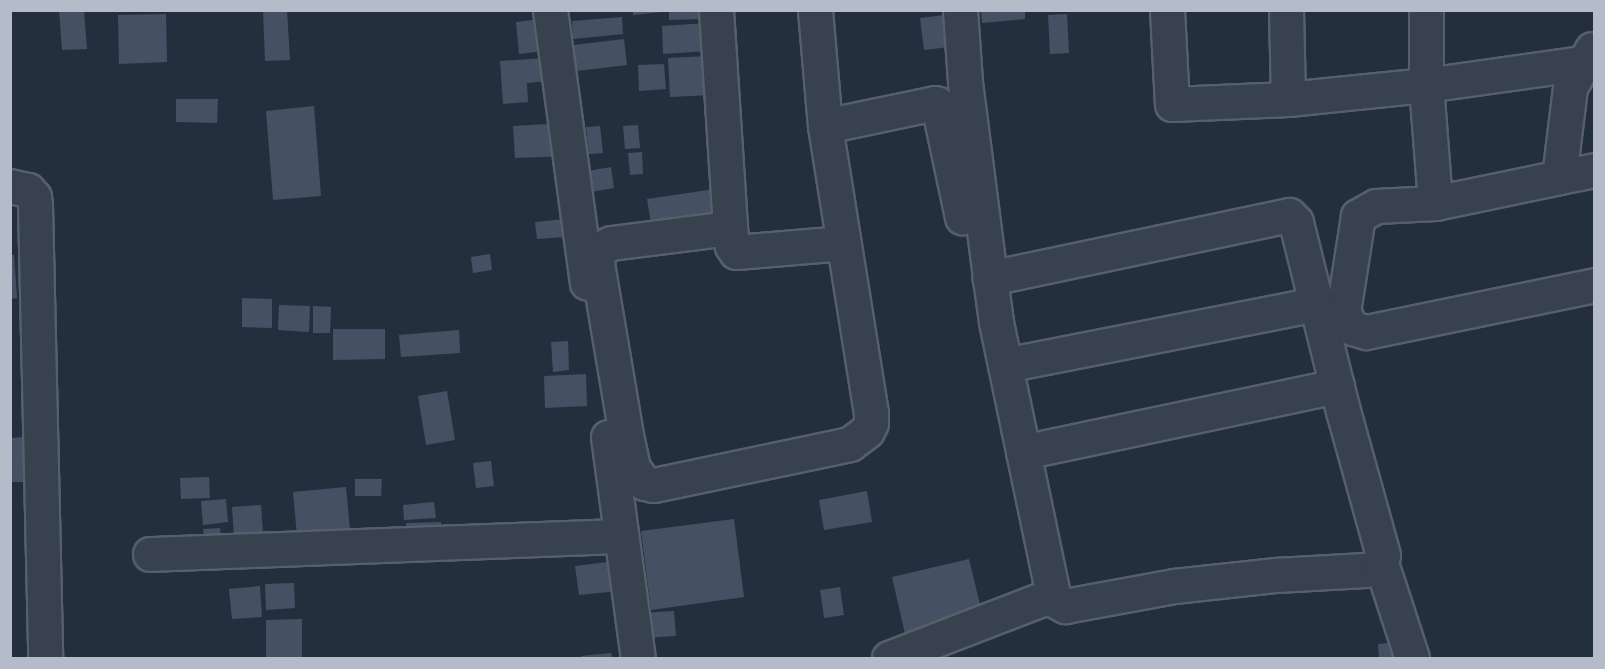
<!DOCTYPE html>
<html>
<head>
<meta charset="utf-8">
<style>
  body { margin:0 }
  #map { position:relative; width:1605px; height:669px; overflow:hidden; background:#242f3e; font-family:Ubuntu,sans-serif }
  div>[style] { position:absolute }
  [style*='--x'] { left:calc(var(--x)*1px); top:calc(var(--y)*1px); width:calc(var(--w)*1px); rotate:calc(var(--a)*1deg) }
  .building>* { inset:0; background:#455162 }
  .roads { filter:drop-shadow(2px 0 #565f6c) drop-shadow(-2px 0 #565f6c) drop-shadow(0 2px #565f6c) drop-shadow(0 -2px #565f6c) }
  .minor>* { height:33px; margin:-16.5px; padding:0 16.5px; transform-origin:16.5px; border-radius:16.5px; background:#38414e }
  span { translate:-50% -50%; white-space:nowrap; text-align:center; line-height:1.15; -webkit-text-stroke:4.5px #1d2633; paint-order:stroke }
  .frame { position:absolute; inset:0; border:12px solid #b4bcc9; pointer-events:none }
</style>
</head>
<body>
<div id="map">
  <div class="building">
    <i style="clip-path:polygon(59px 10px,84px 10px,87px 49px,62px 50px)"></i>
    <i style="clip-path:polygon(263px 10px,287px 10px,290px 60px,265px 61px)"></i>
    <i style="clip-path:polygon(633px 10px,662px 10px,662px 12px,633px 15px)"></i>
    <i style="clip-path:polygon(669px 10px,704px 10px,704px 19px,669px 20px)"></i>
    <i style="clip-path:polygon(981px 10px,1025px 10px,1025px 19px,982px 23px)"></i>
    <i style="clip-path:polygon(166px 14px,167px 62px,119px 64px,118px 15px)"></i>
    <i style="clip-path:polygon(953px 14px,957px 46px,924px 50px,920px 18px)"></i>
    <i style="clip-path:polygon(1067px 14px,1069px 53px,1050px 54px,1048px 15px)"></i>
    <i style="clip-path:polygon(622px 17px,623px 34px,573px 39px,572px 21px)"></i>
    <i style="clip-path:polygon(549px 18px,552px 50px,519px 54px,516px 22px)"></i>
    <i style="clip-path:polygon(708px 23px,709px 51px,663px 54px,662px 26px)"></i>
    <i style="clip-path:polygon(624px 39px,627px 65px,568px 72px,565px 46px)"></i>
    <i style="clip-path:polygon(709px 56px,711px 95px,670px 97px,668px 58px)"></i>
    <i style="clip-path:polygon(547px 58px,549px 81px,527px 83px,528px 102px,503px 104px,500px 61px)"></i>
    <i style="clip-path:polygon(664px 64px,666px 89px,639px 91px,638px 65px)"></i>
    <i style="clip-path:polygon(176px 99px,218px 99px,217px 123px,176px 122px)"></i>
    <i style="clip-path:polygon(314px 106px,321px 196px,273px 200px,266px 111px)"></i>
    <i style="clip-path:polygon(565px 123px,567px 156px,515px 158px,513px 126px)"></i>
    <i style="clip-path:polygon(638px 125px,640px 148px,625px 149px,623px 126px)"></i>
    <i style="clip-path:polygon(600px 126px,603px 153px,589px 154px,586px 127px)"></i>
    <i style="clip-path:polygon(642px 152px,643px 174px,630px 175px,628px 153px)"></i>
    <i style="clip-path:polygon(611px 167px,614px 188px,591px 192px,588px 171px)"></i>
    <i style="clip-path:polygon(715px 189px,719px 220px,652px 230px,647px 199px)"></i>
    <i style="clip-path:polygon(564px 219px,566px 237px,537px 239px,535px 222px)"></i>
    <i style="clip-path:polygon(490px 254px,492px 270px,473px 273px,471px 257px)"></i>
    <i style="clip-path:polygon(10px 255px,14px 255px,17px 298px,10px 299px)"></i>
    <i style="clip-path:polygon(242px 298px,272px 299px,272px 328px,242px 327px)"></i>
    <i style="clip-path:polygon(279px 305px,310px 306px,309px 332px,278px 330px)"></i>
    <i style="clip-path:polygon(313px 306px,331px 307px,330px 333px,313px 333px)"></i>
    <i style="clip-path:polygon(333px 329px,385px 329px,385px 359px,333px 360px)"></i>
    <i style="clip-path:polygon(459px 330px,460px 353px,401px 357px,399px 335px)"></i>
    <i style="clip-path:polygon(568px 341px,569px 370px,553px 372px,551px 342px)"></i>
    <i style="clip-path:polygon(586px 374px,587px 406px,545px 408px,544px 376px)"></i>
    <i style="clip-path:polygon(447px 391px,455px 440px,426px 445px,418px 396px)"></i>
    <i style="clip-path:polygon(24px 437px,27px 482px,10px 482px,10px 438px)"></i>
    <i style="clip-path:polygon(491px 461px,494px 486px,476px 488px,473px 463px)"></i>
    <i style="clip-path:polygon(209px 477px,210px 498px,181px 499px,180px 478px)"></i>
    <i style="clip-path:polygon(355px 479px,382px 479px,381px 496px,355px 496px)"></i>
    <i style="clip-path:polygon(346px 487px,351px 541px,298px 546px,293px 492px)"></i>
    <i style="clip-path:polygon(867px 491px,872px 522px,824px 530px,819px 500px)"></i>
    <i style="clip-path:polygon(226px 499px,228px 522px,203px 525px,201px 501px)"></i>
    <i style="clip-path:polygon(434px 502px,436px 518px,404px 520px,403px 505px)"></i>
    <i style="clip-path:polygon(261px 505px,264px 549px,235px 551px,232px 507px)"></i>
    <i style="clip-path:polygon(734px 519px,744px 597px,651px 610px,641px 531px)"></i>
    <i style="clip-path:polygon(441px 522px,441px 541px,406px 541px,406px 523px)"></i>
    <i style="clip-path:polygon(220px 528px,222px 546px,205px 548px,203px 529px)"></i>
    <i style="clip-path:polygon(969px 559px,983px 617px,905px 634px,892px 577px)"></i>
    <i style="clip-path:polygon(615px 561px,618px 591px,579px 595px,575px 566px)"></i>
    <i style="clip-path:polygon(294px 583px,295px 608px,266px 610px,265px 584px)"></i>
    <i style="clip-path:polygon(260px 586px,262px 617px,232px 619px,229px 589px)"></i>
    <i style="clip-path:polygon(840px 587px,844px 615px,824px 618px,820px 590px)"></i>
    <i style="clip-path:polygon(674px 611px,676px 636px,643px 638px,641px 613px)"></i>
    <i style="clip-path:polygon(302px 619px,302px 658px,266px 658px,266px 620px)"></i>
    <i style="clip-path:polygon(1400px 642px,1401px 658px,1379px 658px,1378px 644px)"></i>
    <i style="clip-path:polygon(611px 653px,612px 658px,582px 658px,581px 656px)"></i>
  </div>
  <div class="roads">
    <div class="minor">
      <i style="--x:550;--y:10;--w:275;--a:82.3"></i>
      <i style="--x:716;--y:10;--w:218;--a:86.3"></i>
      <i style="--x:815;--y:10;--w:116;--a:85.1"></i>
      <i style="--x:825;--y:126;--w:290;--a:80.9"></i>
      <i style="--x:871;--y:412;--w:11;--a:90"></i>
      <i style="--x:871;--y:423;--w:9;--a:117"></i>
      <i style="--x:867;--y:431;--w:21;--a:143"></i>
      <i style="--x:850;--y:444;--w:201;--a:168.2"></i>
      <i style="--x:653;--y:485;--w:9;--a:-167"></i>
      <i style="--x:644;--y:483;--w:19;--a:-126"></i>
      <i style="--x:633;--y:468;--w:34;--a:-102"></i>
      <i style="--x:626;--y:435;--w:174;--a:-99.6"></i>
      <i style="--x:597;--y:263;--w:14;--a:-82"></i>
      <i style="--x:599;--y:249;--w:13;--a:-27"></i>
      <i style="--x:611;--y:243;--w:120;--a:-7.2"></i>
      <i style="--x:730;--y:228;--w:18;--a:84"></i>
      <i style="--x:732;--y:246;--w:7;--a:56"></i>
      <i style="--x:736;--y:252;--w:108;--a:-4.8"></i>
      <i style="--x:960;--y:10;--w:72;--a:86"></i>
      <i style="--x:965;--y:82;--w:198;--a:82.7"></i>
      <i style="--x:990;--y:278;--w:44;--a:82.2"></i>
      <i style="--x:996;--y:322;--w:284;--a:78.2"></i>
      <i style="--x:1054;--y:600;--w:13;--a:29"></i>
      <i style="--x:1065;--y:606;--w:111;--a:-10.4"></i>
      <i style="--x:1174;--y:586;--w:103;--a:-6.2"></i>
      <i style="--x:1276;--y:575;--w:89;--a:-3.2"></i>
      <i style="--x:1365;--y:570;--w:11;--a:-10"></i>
      <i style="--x:1376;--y:568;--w:7;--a:-45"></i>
      <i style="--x:1381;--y:563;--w:8;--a:-76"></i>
      <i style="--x:1383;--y:555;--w:149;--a:-105.5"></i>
      <i style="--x:1343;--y:411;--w:195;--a:-104"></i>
      <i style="--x:1296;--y:222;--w:10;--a:-135"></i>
      <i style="--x:1289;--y:215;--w:306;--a:168.1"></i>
      <i style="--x:1167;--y:10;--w:94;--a:87"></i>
      <i style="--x:1172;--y:104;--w:116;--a:-2.5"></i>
      <i style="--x:1288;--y:99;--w:139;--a:-5.8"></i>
      <i style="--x:1426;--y:85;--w:159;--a:-8"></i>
      <i style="--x:1286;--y:10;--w:89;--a:88.7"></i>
      <i style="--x:1426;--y:10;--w:75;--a:90"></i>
      <i style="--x:1426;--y:85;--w:118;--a:85.6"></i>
      <i style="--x:1435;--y:203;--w:127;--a:-11.8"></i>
      <i style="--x:1559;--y:177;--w:91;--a:-83"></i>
      <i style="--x:1570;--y:87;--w:44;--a:-59.9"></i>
      <i style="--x:825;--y:126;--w:112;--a:-11.8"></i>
      <i style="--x:935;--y:103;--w:3;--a:18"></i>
      <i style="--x:938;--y:104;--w:116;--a:78"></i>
      <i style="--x:1559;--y:177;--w:36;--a:-11"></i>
      <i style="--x:10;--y:186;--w:18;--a:13"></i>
      <i style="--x:28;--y:190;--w:9;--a:49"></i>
      <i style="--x:34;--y:197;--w:8;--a:83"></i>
      <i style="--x:35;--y:205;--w:453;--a:88.7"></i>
      <i style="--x:1435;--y:203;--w:59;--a:177.1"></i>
      <i style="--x:1376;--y:206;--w:21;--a:151"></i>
      <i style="--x:1358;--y:216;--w:97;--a:98.9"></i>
      <i style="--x:1343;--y:312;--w:18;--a:61"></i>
      <i style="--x:1352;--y:328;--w:15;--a:16"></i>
      <i style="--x:1366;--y:332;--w:233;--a:-11.6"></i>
      <i style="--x:1005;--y:365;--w:317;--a:-11.1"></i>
      <i style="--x:608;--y:437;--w:223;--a:82.3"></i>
      <i style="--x:1023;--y:452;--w:321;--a:-11.9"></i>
      <i style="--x:150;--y:554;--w:471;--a:-2.2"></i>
      <i style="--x:1381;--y:563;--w:100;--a:71.9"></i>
      <i style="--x:889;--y:658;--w:175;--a:-21.1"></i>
    </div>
  </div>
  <div class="frame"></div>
</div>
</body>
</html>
